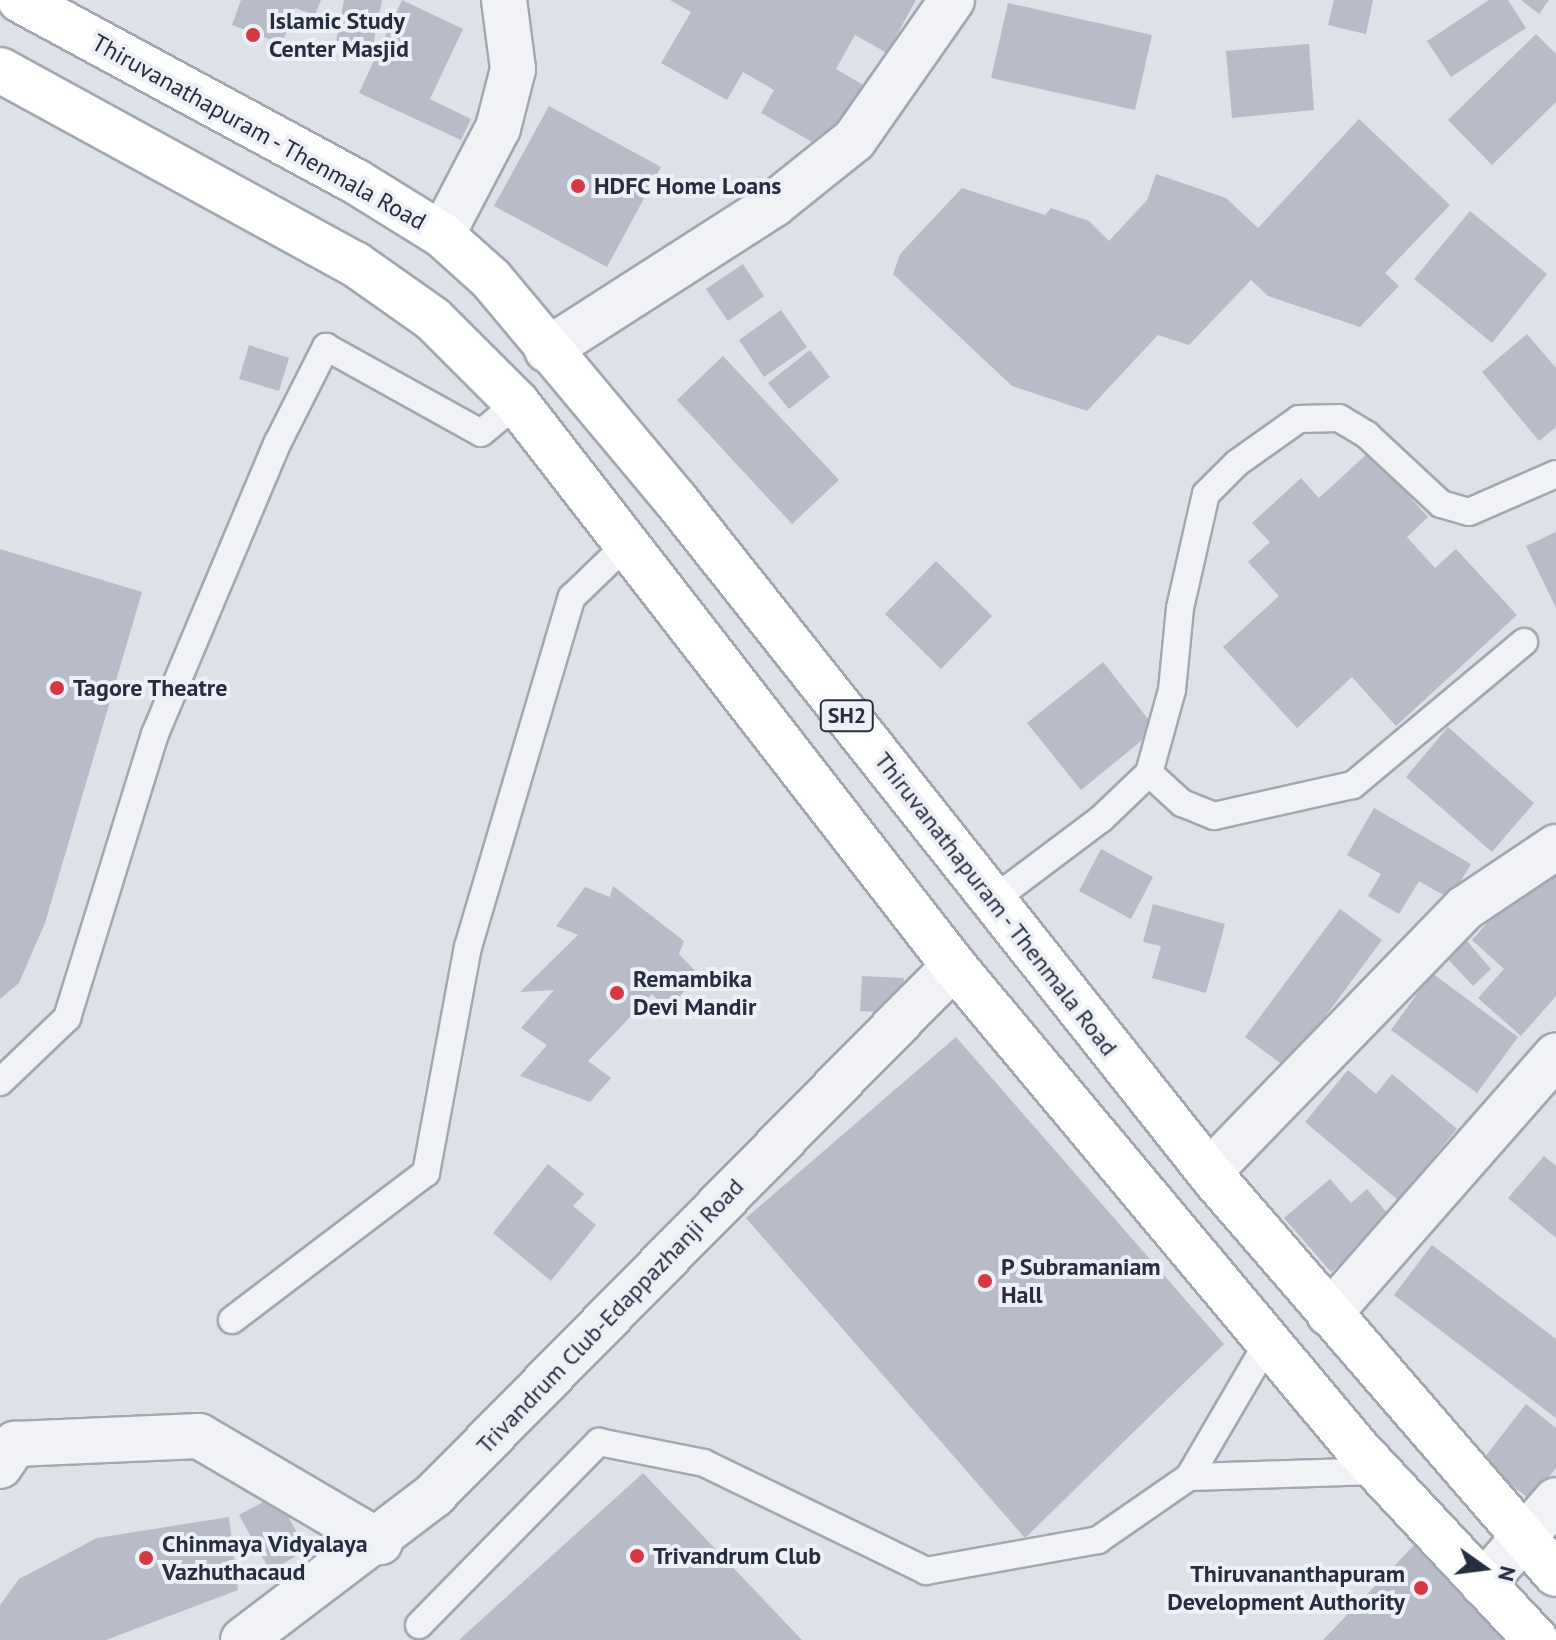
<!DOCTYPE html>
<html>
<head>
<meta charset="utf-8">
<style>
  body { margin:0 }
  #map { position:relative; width:1556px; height:1640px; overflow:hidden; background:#dde1e8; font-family:"PT Sans",sans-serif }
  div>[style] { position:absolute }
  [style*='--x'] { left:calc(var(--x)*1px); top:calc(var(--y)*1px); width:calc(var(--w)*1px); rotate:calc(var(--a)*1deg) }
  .building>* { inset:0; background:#b7bcc8 }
  .roads { filter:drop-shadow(2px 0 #a2a7b2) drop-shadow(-2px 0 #a2a7b2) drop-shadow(0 2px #a2a7b2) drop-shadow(0 -2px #a2a7b2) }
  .lane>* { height:26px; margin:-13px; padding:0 13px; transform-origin:13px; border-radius:13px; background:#f0f2f6 }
  .street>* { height:44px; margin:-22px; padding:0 22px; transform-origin:22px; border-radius:22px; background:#f0f2f6 }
  .primary>* { height:44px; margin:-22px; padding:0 22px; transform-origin:22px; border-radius:22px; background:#fff }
  .dots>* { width:22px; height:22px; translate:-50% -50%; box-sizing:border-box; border:4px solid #edf0f6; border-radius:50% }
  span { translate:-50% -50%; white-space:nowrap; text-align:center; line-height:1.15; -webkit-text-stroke:8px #edf0f6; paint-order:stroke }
  .shield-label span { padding:2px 6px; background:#edf0f6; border:2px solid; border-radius:6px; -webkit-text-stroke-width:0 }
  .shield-label { font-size:22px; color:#262d40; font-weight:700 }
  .poi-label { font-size:24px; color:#262d40; font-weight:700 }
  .left { translate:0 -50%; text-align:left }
  .right { translate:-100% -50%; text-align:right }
  .street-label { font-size:24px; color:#262d40 }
  .north { position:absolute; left:1444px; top:1528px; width:80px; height:80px; -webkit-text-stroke:6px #edf0f6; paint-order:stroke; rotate:104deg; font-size:22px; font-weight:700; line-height:32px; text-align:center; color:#262d40 }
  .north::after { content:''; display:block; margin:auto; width:28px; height:36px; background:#262d40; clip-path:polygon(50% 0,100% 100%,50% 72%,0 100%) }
</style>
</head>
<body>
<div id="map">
  <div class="building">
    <i style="clip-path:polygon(241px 0,321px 0,315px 15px,295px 8px,282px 44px,232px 25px)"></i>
    <i style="clip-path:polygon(344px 0,382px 0,371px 56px,335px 48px)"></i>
    <i style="clip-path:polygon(402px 0,463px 29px,430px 99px,471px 119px,461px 140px,359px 93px)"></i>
    <i style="clip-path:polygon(670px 0,916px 0,887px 53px,855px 35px,836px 69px,865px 86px,828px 151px,761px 113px,774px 90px,743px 72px,727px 100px,661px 63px,691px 12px)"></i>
    <i style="clip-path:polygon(1334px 0,1373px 0,1366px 34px,1328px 25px)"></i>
    <i style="clip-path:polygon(1489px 0,1508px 0,1526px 28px,1451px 77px,1427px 41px)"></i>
    <i style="clip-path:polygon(1521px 0,1549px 0,1539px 14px)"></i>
    <i style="clip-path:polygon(1008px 3px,1152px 35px,1135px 110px,991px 78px)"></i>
    <i style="clip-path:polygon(1536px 34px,1556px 54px,1556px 102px,1492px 165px,1448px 120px)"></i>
    <i style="clip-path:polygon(1309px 44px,1314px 110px,1232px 118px,1226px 51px)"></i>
    <i style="clip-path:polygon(549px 106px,661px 167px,607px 267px,494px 206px)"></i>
    <i style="clip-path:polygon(1359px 119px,1450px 205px,1385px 273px,1399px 286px,1360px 327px,1268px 296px,1251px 280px,1189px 345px,1158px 335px,1087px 411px,1012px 386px,893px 274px,900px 254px,962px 188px,1045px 215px,1051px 208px,1089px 221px,1109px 241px,1147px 200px,1156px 174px,1226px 198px,1258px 228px)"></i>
    <i style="clip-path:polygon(1470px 211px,1547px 274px,1492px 343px,1414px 279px)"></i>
    <i style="clip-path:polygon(743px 264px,764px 296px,728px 321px,706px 289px)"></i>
    <i style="clip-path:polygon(781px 310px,807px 347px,764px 377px,739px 340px)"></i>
    <i style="clip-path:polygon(1527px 334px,1556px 368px,1556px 427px,1539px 441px,1482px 372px)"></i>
    <i style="clip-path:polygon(249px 345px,289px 358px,279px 391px,239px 379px)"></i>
    <i style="clip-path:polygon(810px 350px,830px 377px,789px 409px,768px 383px)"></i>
    <i style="clip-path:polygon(723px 356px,839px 480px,792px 524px,677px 400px)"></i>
    <i style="clip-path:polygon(1369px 452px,1428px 517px,1407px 537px,1435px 568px,1456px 549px,1517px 615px,1396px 726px,1352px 677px,1297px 728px,1223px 647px,1279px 596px,1248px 562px,1270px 542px,1252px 523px,1301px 478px,1319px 498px)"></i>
    <i style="clip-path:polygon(1556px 532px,1556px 608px,1526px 546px)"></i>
    <i style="clip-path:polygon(0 549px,142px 592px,45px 923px,19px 983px,0 999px)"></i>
    <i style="clip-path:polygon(936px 561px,992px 616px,941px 669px,885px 614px)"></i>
    <i style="clip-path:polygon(1103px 662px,1156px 729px,1081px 790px,1027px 723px)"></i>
    <i style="clip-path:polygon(1448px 727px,1534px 803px,1492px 852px,1406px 777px)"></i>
    <i style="clip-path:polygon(1374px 808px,1471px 864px,1450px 899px,1419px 881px,1399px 914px,1368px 896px,1381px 874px,1347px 855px)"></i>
    <i style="clip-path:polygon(1101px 849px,1153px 877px,1131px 919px,1079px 891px)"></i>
    <i style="clip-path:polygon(1548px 853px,1556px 861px,1556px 996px,1521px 1036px,1478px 998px,1504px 969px,1472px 940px)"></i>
    <i style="clip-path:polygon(613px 886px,684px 941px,679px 954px,699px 975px,668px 1009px,652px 994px,588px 1061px,611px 1078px,590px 1102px,520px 1076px,547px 1045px,521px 1028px,554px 990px,520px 992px,578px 935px,556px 926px,585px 887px,610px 897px)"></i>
    <i style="clip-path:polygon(1153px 904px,1225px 924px,1206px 993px,1152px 978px,1161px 946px,1143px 942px)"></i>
    <i style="clip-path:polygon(1340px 909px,1382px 940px,1287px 1068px,1245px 1037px)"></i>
    <i style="clip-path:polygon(1467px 941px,1491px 969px,1473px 986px,1448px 959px)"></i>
    <i style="clip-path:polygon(1432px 973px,1518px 1037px,1477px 1093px,1391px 1030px)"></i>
    <i style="clip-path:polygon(862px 976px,904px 978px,902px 1013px,860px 1011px)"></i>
    <i style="clip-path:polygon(956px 1037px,1224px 1344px,1025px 1538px,746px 1218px)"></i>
    <i style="clip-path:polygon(1348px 1070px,1376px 1094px,1392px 1074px,1457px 1129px,1398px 1200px,1305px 1122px)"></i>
    <i style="clip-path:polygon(1544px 1156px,1556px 1166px,1556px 1238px,1508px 1198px)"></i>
    <i style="clip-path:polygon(548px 1164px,584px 1194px,573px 1206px,596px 1225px,551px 1281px,493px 1233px)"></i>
    <i style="clip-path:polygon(1330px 1179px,1351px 1203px,1367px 1189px,1392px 1219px,1331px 1272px,1284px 1218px)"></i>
    <i style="clip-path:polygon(1432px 1245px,1556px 1339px,1556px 1418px,1394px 1295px)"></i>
    <i style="clip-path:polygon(1526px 1404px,1556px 1428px,1556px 1468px,1531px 1500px,1481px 1462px)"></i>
    <i style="clip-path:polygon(643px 1473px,802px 1640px,459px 1640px)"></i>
    <i style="clip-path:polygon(276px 1495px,307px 1550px,270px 1571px,239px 1515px)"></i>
    <i style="clip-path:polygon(229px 1517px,238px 1590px,106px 1640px,0 1640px,0 1605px,19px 1579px,97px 1538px)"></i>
    <i style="clip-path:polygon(1422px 1537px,1519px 1640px,1323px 1640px)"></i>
  </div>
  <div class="roads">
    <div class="lane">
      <i style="--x:1149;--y:773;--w:45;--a:42.3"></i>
      <i style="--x:1182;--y:803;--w:35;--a:22"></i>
      <i style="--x:1214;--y:816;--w:142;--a:-12.6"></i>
      <i style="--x:1353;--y:785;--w:223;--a:-39.9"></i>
      <i style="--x:993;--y:900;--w:135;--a:-36.9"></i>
      <i style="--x:1101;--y:819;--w:66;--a:-43.8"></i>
      <i style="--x:1149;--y:773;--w:86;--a:-74.5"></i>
      <i style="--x:1172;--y:690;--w:82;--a:-84.4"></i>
      <i style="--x:1180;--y:608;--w:117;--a:-77.2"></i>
      <i style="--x:1206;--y:494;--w:44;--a:-45"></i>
      <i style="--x:1237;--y:463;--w:76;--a:-35.4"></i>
      <i style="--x:1299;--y:419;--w:40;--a:-1.4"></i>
      <i style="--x:1339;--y:418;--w:33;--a:31"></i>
      <i style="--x:1367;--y:435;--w:101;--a:43"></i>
      <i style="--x:1441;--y:504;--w:29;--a:16"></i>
      <i style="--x:1469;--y:512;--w:95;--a:-23.6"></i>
      <i style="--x:0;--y:1082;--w:93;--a:-43.7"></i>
      <i style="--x:67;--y:1018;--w:297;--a:-72.8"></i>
      <i style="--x:155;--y:734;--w:315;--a:-67.2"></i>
      <i style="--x:277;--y:444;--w:109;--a:-63.2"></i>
      <i style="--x:326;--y:347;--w:177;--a:29"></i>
      <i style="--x:481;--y:433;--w:47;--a:-39.8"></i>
      <i style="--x:232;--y:1320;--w:243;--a:-37.2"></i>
      <i style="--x:426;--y:1173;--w:230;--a:-79.5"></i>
      <i style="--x:468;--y:947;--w:365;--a:-73.5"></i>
      <i style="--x:572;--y:597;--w:79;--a:-44"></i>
      <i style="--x:1189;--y:1477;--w:156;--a:-59.7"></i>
      <i style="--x:419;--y:1625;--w:257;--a:-45.5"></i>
      <i style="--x:599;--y:1442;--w:107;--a:11.3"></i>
      <i style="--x:704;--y:1463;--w:247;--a:25.9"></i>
      <i style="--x:926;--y:1571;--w:175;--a:-10.2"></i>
      <i style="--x:1098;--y:1540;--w:111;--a:-34.7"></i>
      <i style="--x:1189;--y:1477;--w:190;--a:-1.8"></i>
    </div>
    <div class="street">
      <i style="--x:442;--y:235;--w:121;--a:-62.4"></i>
      <i style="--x:498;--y:128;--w:61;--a:-75.7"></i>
      <i style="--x:513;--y:69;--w:70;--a:-97.4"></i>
      <i style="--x:547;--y:350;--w:270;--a:-32.7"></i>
      <i style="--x:774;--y:204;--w:102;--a:-38.7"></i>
      <i style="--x:854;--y:140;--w:171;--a:-55"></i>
      <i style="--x:1209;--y:1172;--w:368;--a:-45.9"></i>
      <i style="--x:1465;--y:908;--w:110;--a:-33.8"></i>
      <i style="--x:1329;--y:1314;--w:344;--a:-48.7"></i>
      <i style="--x:0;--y:1466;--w:27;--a:-56"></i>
      <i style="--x:15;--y:1444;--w:184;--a:-2.5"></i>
      <i style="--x:199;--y:1436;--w:210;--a:30.4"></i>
      <i style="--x:1483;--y:1584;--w:111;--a:-49"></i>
      <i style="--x:243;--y:1640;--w:240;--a:-37.2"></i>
      <i style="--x:434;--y:1495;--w:742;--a:-45.49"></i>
    </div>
    <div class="primary">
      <i style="--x:20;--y:0;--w:381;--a:28.4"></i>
      <i style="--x:355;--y:181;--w:102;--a:31.8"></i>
      <i style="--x:442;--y:235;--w:66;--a:41.9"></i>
      <i style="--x:491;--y:279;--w:287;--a:50.1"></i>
      <i style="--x:675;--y:499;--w:872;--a:51.57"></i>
      <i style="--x:1217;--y:1182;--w:518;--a:49.15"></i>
      <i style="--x:0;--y:70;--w:405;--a:28.7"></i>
      <i style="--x:355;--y:264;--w:95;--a:35.2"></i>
      <i style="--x:433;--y:319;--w:119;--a:45"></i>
      <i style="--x:517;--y:403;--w:713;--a:52.18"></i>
      <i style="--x:954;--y:966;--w:628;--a:50.1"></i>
      <i style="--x:1357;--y:1448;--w:262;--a:47"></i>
    </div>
  </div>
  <div class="dots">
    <i style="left:253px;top:35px;background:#d73944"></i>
    <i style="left:578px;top:186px;background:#d73944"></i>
    <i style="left:57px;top:688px;background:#d73944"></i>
    <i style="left:617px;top:993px;background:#d73944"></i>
    <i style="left:985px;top:1281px;background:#d73944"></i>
    <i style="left:637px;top:1556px;background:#d73944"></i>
    <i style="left:146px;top:1558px;background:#d73944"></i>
    <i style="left:1421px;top:1588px;background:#d73944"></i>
  </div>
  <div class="shield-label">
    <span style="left:847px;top:716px">SH2</span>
  </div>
  <div class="poi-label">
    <span class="left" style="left:269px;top:35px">Islamic Study<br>Center Masjid</span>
    <span class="left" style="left:594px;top:186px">HDFC Home Loans</span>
    <span class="left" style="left:73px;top:688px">Tagore Theatre</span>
    <span class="left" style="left:633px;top:993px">Remambika<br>Devi Mandir</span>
    <span class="left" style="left:1001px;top:1281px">P Subramaniam<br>Hall</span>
    <span class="left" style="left:162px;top:1558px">Chinmaya Vidyalaya<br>Vazhuthacaud</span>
    <span class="left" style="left:653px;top:1556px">Trivandrum Club</span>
    <span class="right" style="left:1405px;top:1588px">Thiruvananthapuram<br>Development Authority</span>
  </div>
  <div class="street-label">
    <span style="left:259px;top:132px;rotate:29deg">Thiruvanathapuram - Thenmala Road</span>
    <span style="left:996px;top:904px;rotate:52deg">Thiruvanathapuram - Thenmala Road</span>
    <span style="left:610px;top:1316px;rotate:-46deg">Trivandrum Club-Edappazhanji Road</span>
  </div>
  <div class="north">N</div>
</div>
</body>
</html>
